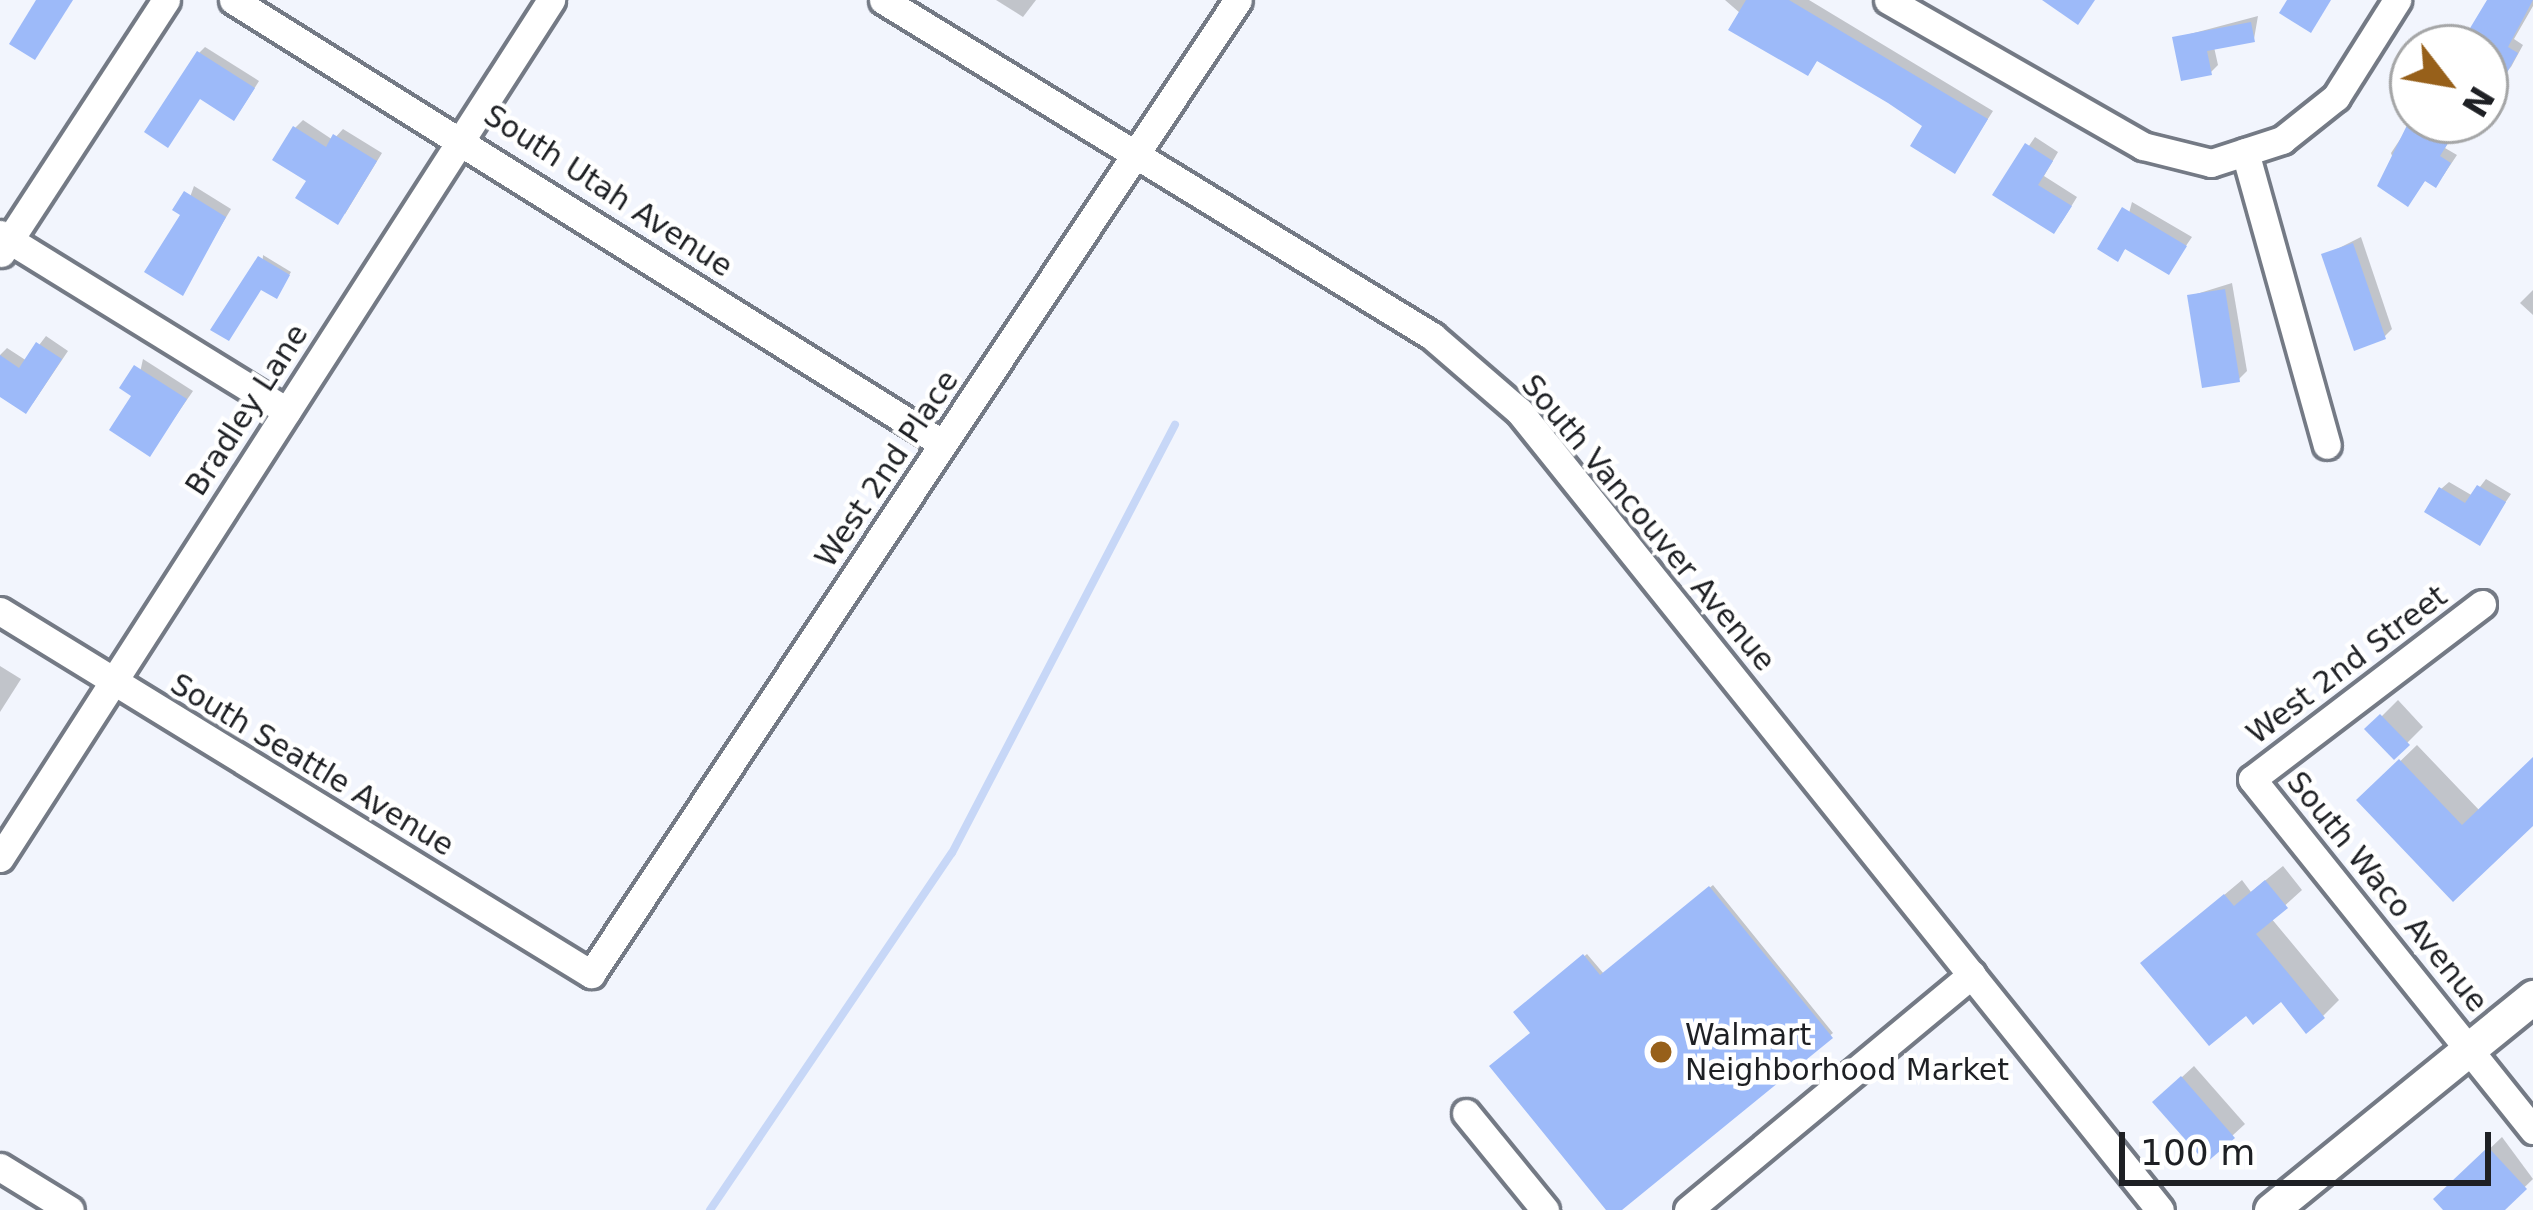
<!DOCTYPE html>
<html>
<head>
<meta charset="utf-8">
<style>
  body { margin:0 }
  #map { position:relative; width:2533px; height:1210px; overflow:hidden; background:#f2f5fd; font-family:"DejaVu Sans",sans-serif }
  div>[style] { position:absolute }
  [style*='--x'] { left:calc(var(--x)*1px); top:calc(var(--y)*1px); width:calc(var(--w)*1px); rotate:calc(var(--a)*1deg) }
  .shadow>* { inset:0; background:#0003 }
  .stream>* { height:8px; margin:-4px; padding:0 4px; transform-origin:4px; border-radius:4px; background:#c7d7f7 }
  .building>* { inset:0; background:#9dbaf9 }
  .roads { filter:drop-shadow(3px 0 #747a85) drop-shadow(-3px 0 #747a85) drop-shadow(0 3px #747a85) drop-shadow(0 -3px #747a85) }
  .minor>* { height:27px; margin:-13.5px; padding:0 13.5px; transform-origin:13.5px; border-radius:13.5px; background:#fff }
  .major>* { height:33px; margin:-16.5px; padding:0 16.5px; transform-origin:16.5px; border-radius:16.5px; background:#fff }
  .dots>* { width:33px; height:33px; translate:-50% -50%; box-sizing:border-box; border:6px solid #fff; border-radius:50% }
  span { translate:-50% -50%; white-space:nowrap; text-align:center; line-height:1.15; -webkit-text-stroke:9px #fff; paint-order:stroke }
  .street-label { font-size:30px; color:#1e2024 }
  .poi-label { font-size:30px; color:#1e2024 }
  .left { translate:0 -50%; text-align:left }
  .north { position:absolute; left:2389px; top:24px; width:120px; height:120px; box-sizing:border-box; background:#fff; border:3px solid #a5a6a7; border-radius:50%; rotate:121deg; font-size:33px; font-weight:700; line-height:48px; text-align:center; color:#1e2024 }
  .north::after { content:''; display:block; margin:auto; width:42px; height:54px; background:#97601a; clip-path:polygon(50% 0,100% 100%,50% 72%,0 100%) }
  .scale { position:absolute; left:2119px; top:1132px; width:372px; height:54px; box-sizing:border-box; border:6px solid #1e2024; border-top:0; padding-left:15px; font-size:36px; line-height:42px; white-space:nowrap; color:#1e2024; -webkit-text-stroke:9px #fff; paint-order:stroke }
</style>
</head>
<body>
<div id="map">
  <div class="shadow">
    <i style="clip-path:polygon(996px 0,1036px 0,1023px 17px)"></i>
    <i style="clip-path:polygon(1725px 0,1809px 0,1993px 111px,1955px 170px,1926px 125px,1819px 58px,1808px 72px)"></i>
    <i style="clip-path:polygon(2493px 0,2533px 0,2533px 6px,2514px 39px,2523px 45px,2511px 67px,2503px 75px,2494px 69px,2485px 84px,2485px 48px,2462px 48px)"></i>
    <i style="clip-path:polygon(2258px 16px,2254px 39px,2214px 47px,2218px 65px,2210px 73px,2175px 38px)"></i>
    <i style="clip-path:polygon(205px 47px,259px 81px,240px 111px,199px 53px)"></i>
    <i style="clip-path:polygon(303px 120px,333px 140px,343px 129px,382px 153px,345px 214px,295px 128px)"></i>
    <i style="clip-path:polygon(2413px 120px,2462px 120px,2445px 148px,2457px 155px,2443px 176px,2427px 178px,2408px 203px,2391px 153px)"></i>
    <i style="clip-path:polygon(2035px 137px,2058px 152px,2044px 176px,2077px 197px,2061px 223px,1996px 194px)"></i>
    <i style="clip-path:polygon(194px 186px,231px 209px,182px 292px,184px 214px)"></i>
    <i style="clip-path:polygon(2132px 202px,2192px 237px,2168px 272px,2127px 247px,2117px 258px)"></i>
    <i style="clip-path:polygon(2361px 237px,2392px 329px,2384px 337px,2325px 255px)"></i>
    <i style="clip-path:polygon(263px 255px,291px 272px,279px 292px,261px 286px)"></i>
    <i style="clip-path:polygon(2232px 283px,2247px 371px,2239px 379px,2190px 296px)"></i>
    <i style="clip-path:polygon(2533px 290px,2533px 315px,2520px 303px)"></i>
    <i style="clip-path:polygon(46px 336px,68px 351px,33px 403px,0 394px,0 355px,7px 348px,27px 361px)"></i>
    <i style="clip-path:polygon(143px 359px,193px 391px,150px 453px,135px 395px)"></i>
    <i style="clip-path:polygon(2486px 479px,2511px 494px,2479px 542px,2441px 489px,2449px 482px,2473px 496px)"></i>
    <i style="clip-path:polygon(0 666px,21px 679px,0 712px)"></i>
    <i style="clip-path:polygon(2398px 700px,2423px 727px,2394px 756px,2369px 729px)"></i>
    <i style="clip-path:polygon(2417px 745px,2480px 811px,2533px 761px,2533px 822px,2453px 898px,2360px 800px)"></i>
    <i style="clip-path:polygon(2283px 866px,2302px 890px,2271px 918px,2339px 1000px,2323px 1016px,2161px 948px,2242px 880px,2251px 892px)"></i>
    <i style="clip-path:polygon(1713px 885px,1833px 1033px,1610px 1210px,1520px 1009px,1587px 954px,1604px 974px)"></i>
    <i style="clip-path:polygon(2194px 1066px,2245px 1124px,2207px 1159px,2168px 1090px)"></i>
    <i style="clip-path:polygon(2502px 1137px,2533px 1179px,2501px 1210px,2448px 1210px,2437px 1199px)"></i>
  </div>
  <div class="stream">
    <i style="--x:710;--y:1210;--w:431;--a:-55.9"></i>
    <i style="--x:952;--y:853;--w:483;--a:-62.5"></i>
  </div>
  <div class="building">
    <i style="clip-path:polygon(36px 0,73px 0,35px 60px,9px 44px)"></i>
    <i style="clip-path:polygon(1746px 0,1789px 0,1988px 119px,1955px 174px,1910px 146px,1922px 126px,1888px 103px,1817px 61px,1808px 76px,1728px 30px)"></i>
    <i style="clip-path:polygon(2042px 0,2095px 0,2078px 25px)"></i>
    <i style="clip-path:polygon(2287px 0,2331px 0,2311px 33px,2279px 13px)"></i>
    <i style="clip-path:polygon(2487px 0,2533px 0,2508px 47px,2518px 53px,2504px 78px,2485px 67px,2485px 48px,2458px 48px)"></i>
    <i style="clip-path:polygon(2251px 22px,2255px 42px,2207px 51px,2212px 75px,2181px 81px,2172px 37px)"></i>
    <i style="clip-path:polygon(197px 51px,255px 88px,234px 121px,200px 99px,168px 148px,144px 132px)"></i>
    <i style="clip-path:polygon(2413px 113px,2413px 125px,2436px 120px,2455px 132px,2440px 156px,2451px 163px,2436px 188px,2425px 181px,2408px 207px,2377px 186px)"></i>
    <i style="clip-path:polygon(293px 126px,326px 147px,333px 134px,377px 161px,338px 225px,295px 198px,306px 181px,272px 160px)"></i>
    <i style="clip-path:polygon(2025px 143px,2053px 161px,2038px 185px,2072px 206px,2054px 234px,1992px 195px)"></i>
    <i style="clip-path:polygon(184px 191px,226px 217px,183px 296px,144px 272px,180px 215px,172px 210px)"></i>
    <i style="clip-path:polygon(2122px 207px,2187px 246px,2169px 275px,2125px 249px,2118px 262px,2097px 249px)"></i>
    <i style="clip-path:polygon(2353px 243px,2386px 339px,2354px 351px,2321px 254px)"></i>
    <i style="clip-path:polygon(258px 256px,290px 275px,277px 299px,261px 290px,229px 341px,210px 330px)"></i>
    <i style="clip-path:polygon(2225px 289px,2240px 382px,2202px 388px,2187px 295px)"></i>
    <i style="clip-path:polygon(36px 342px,62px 359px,26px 414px,0 397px,0 355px,19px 368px)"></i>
    <i style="clip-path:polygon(134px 365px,187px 399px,150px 457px,109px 430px,131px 396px,119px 388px)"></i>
    <i style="clip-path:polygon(2477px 485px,2506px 502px,2480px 546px,2424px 512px,2439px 487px,2465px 503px)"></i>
    <i style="clip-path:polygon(2380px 714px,2410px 745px,2394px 760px,2364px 729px)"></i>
    <i style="clip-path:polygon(2533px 757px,2533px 826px,2453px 902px,2356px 800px,2399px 759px,2462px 825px)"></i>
    <i style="clip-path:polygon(2265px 880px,2288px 908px,2256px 934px,2325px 1018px,2306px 1034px,2281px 1002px,2253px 1025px,2246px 1016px,2209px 1046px,2140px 963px,2224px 894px,2234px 906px)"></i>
    <i style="clip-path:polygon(1709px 886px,1833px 1038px,1622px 1210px,1606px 1210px,1489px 1066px,1530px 1033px,1513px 1012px,1583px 954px,1600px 975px)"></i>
    <i style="clip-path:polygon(2181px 1076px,2235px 1138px,2206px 1163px,2152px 1102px)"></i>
    <i style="clip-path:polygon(2488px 1147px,2527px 1189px,2505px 1210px,2443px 1210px,2433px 1199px)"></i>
  </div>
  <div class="roads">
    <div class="minor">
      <i style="--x:233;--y:0;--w:837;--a:32.02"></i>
      <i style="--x:883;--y:0;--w:644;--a:31.47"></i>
      <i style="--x:1432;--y:336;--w:115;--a:40.8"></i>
      <i style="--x:1519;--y:411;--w:1024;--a:51.26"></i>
      <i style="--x:1888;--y:0;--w:294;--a:29.8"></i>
      <i style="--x:2143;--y:146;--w:70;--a:14"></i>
      <i style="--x:2211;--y:163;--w:75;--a:-17.9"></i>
      <i style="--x:2282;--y:140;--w:69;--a:-38.5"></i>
      <i style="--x:2336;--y:97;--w:115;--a:-57.8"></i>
      <i style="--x:2245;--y:152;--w:304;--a:74.4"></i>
      <i style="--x:0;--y:234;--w:337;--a:31.7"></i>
      <i style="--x:1;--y:253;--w:302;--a:-56.9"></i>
      <i style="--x:2482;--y:604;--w:289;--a:142.7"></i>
      <i style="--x:2252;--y:779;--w:450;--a:51.3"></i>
      <i style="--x:0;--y:611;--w:694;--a:31.56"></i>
      <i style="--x:591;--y:974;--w:1169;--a:-56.41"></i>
      <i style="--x:0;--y:858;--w:1020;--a:-57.29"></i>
      <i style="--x:1466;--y:1113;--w:125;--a:50.8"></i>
      <i style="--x:0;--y:1167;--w:82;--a:31.6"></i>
      <i style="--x:1688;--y:1210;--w:369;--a:-39.7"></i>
    </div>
    <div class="major">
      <i style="--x:2271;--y:1210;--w:338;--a:-39.1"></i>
    </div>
  </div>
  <div class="dots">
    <i style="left:1661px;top:1052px;background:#97601a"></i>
  </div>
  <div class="street-label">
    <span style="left:608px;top:191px;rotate:33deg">South Utah Avenue</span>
    <span style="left:247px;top:410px;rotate:-57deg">Bradley Lane</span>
    <span style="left:887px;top:469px;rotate:-56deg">West 2nd Place</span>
    <span style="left:1648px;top:523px;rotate:50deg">South Vancouver Avenue</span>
    <span style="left:2347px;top:665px;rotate:-37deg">West 2nd Street</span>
    <span style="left:312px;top:765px;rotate:31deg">South Seattle Avenue</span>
    <span style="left:2387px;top:892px;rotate:51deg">South Waco Avenue</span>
  </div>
  <div class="poi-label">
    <span class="left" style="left:1685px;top:1052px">Walmart<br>Neighborhood Market</span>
  </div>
  <div class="north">N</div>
  <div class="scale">100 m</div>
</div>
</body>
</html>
